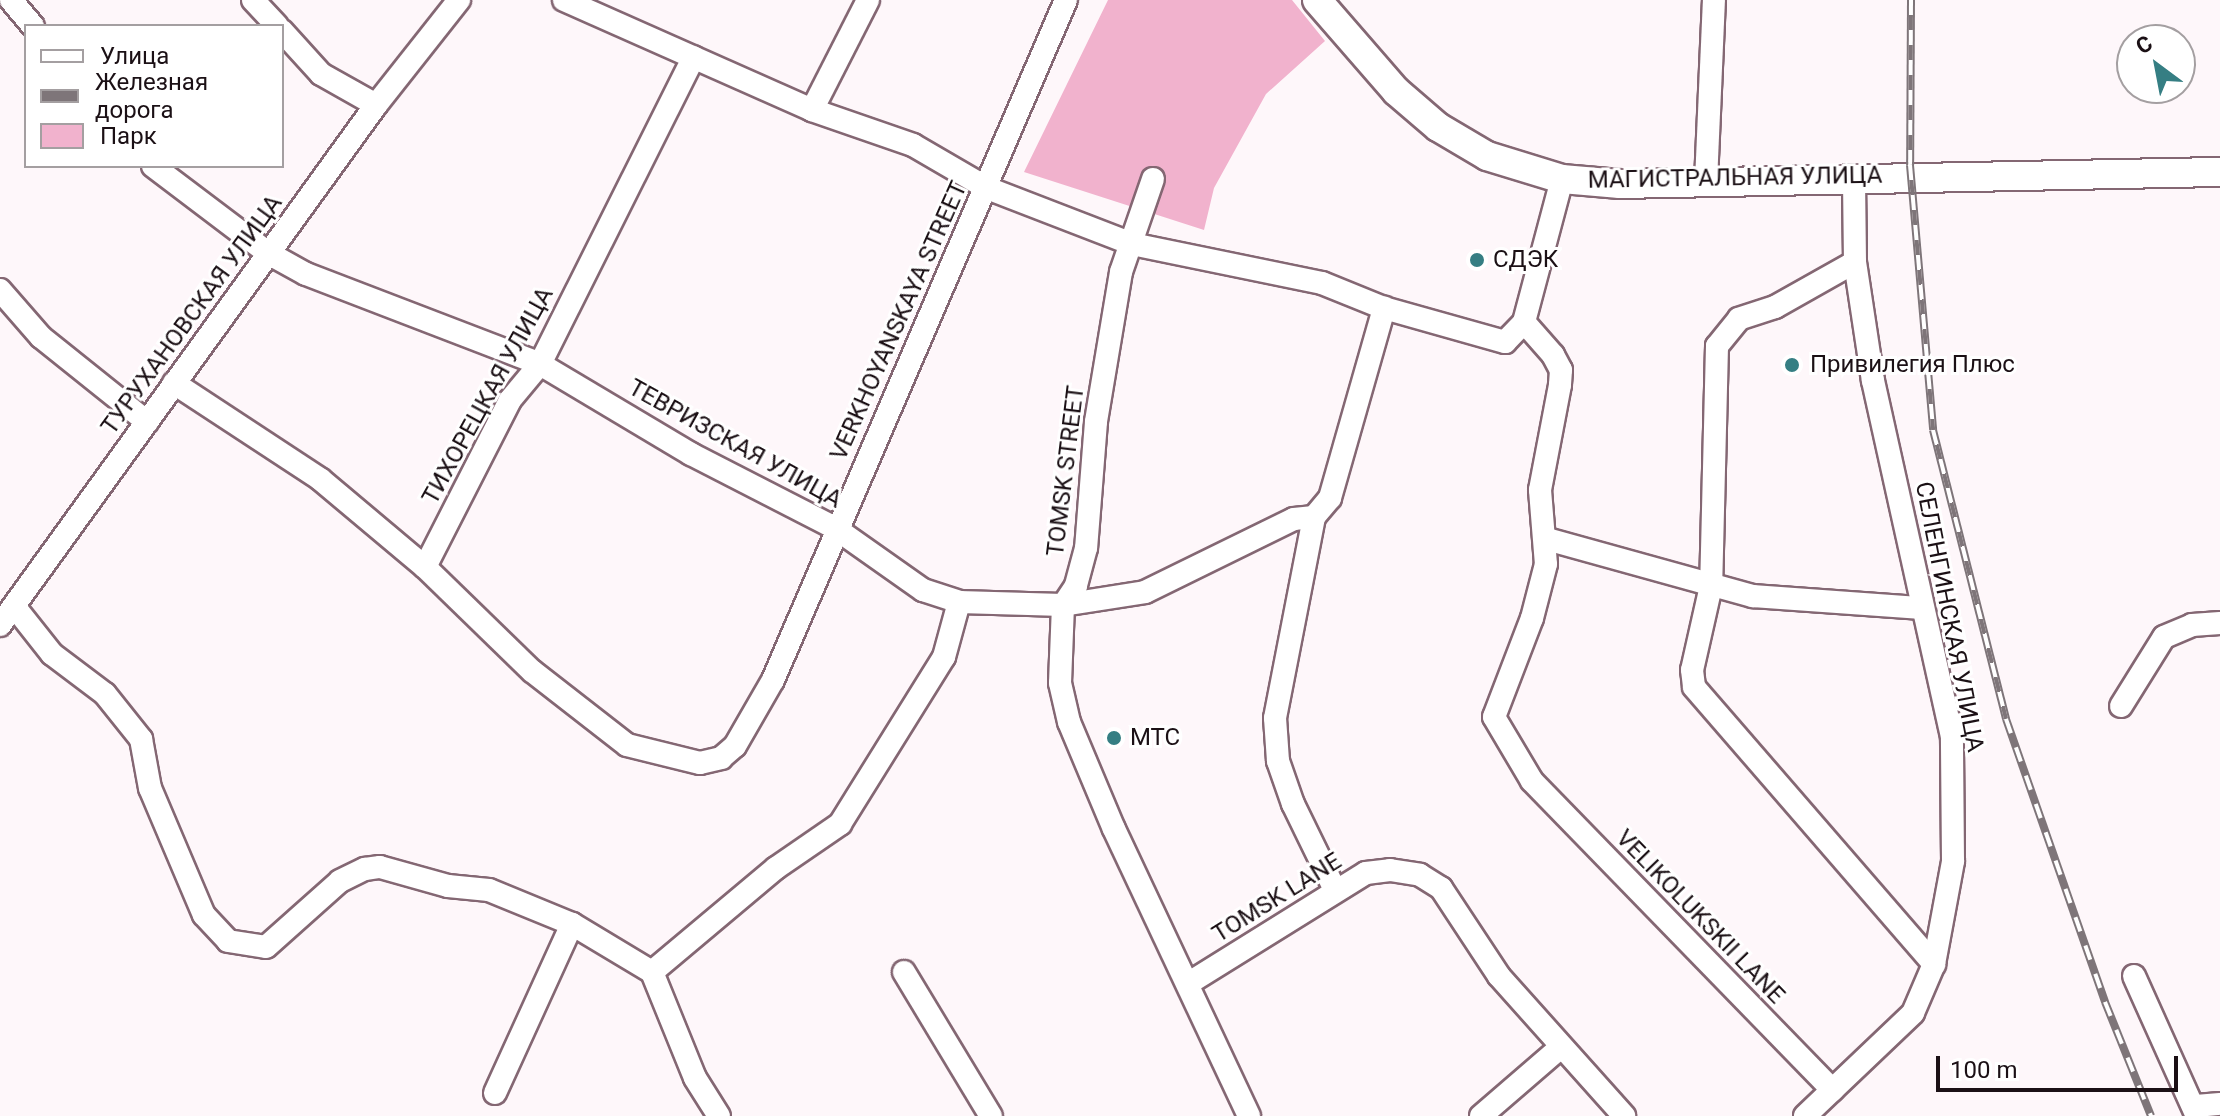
<!DOCTYPE html>
<html>
<head>
<meta charset="utf-8">
<style>
  body { margin:0 }
  #map { position:relative; width:2220px; height:1116px; overflow:hidden; background:#fef7fa; font-family:Roboto,sans-serif }
  div>[style] { position:absolute }
  [style*='--x'] { left:calc(var(--x)*1px); top:calc(var(--y)*1px); width:calc(var(--w)*1px); rotate:calc(var(--a)*1deg) }
  .green>* { inset:0; background:#f1b2cd }
  .roads { filter:drop-shadow(2px 0 #846773) drop-shadow(-2px 0 #846773) drop-shadow(0 2px #846773) drop-shadow(0 -2px #846773) }
  .minor>* { height:22px; margin:-11px; padding:0 11px; transform-origin:11px; border-radius:11px; background:#fff }
  .major>* { height:28px; margin:-14px; padding:0 14px; transform-origin:14px; border-radius:14px; background:#fff }
  .rail>* { height:8px; margin-top:-4px; transform-origin:0; background:repeating-linear-gradient(90deg,#fff 0 15px,#7e7579 0 30px); box-sizing:border-box; border-block:2px solid #7e7579 }
  .dots>* { width:22px; height:22px; translate:-50% -50%; box-sizing:border-box; border:4px solid #fff; border-radius:50% }
  span { translate:-50% -50%; white-space:nowrap; text-align:center; line-height:1.15; -webkit-text-stroke:6px #fff; paint-order:stroke }
  .street-label { font-size:24px; color:#1b1015 }
  .poi-label { font-size:24px; color:#1b1015 }
  .left { translate:0 -50%; text-align:left }
  .legend { position:absolute; left:24px; top:24px; width:260px; height:144px; box-sizing:border-box; background:#fff; border:2px solid #a49fa1; margin:0; padding:10px 14px; list-style:none; font-size:24px; color:#1b1015 }
  .legend li { display:flex; align-items:center; gap:16px; height:40px }
  .legend b { width:40px; border:2px solid #a49fa1 }
  .north { position:absolute; left:2116px; top:24px; width:80px; height:80px; box-sizing:border-box; background:#fff; border:2px solid #a49fa1; border-radius:50%; rotate:328deg; font-size:22px; font-weight:700; line-height:32px; text-align:center; color:#1b1015 }
  .north::after { content:''; display:block; margin:auto; width:28px; height:36px; background:#357e83; clip-path:polygon(50% 0,100% 100%,50% 72%,0 100%) }
  .scale { position:absolute; left:1936px; top:1056px; width:242px; height:36px; box-sizing:border-box; border:4px solid #1b1015; border-top:0; padding-left:10px; font-size:24px; line-height:28px; white-space:nowrap; color:#1b1015; -webkit-text-stroke:6px #fff; paint-order:stroke }
</style>
</head>
<body>
<div id="map">
  <div class="green">
    <i style="clip-path:polygon(1108px 0,1292px 0,1325px 41px,1266px 94px,1214px 188px,1204px 230px,1024px 172px)"></i>
  </div>
  <div class="roads">
    <div class="minor">
      <i style="--x:11;--y:0;--w:34;--a:50"></i>
      <i style="--x:253;--y:0;--w:35;--a:47"></i>
      <i style="--x:564;--y:0;--w:271;--a:23.9"></i>
      <i style="--x:812;--y:110;--w:107;--a:19.1"></i>
      <i style="--x:913;--y:145;--w:86;--a:30.2"></i>
      <i style="--x:987;--y:188;--w:155;--a:21.1"></i>
      <i style="--x:1132;--y:244;--w:194;--a:11.6"></i>
      <i style="--x:1322;--y:283;--w:67;--a:22"></i>
      <i style="--x:1384;--y:308;--w:126;--a:15.7"></i>
      <i style="--x:1505;--y:342;--w:28;--a:-46"></i>
      <i style="--x:1524;--y:322;--w:148;--a:-75.1"></i>
      <i style="--x:282;--y:31;--w:58;--a:47.8"></i>
      <i style="--x:321;--y:74;--w:63;--a:29.4"></i>
      <i style="--x:812;--y:110;--w:123;--a:-63"></i>
      <i style="--x:153;--y:166;--w:144;--a:37.1"></i>
      <i style="--x:268;--y:253;--w:43;--a:28.9"></i>
      <i style="--x:306;--y:274;--w:251;--a:21"></i>
      <i style="--x:540;--y:364;--w:176;--a:30.8"></i>
      <i style="--x:691;--y:454;--w:162;--a:27.2"></i>
      <i style="--x:835;--y:528;--w:108;--a:35.2"></i>
      <i style="--x:923;--y:590;--w:38;--a:18"></i>
      <i style="--x:959;--y:602;--w:104;--a:1.7"></i>
      <i style="--x:1063;--y:605;--w:83;--a:-9"></i>
      <i style="--x:1145;--y:592;--w:166;--a:-26.1"></i>
      <i style="--x:1294;--y:519;--w:20;--a:-6"></i>
      <i style="--x:1153;--y:179;--w:98;--a:109"></i>
      <i style="--x:1121;--y:272;--w:152;--a:99.5"></i>
      <i style="--x:1096;--y:422;--w:126;--a:94.5"></i>
      <i style="--x:1086;--y:548;--w:39;--a:105"></i>
      <i style="--x:1076;--y:586;--w:23;--a:124"></i>
      <i style="--x:1063;--y:605;--w:78;--a:92.2"></i>
      <i style="--x:1060;--y:683;--w:40;--a:77"></i>
      <i style="--x:1069;--y:722;--w:116;--a:67.2"></i>
      <i style="--x:1114;--y:829;--w:317;--a:64.8"></i>
      <i style="--x:1706;--y:182;--w:182;--a:-87.5"></i>
      <i style="--x:1855;--y:262;--w:92;--a:150.6"></i>
      <i style="--x:1775;--y:307;--w:38;--a:162"></i>
      <i style="--x:1739;--y:319;--w:35;--a:129"></i>
      <i style="--x:1717;--y:346;--w:240;--a:91.4"></i>
      <i style="--x:1711;--y:586;--w:86;--a:102.7"></i>
      <i style="--x:1692;--y:670;--w:17;--a:83"></i>
      <i style="--x:1694;--y:687;--w:367;--a:49.1"></i>
      <i style="--x:0;--y:290;--w:62;--a:48.9"></i>
      <i style="--x:41;--y:337;--w:136;--a:38.7"></i>
      <i style="--x:1524;--y:322;--w:44;--a:48.7"></i>
      <i style="--x:1553;--y:355;--w:17;--a:62"></i>
      <i style="--x:1561;--y:370;--w:15;--a:94"></i>
      <i style="--x:1560;--y:385;--w:107;--a:100.8"></i>
      <i style="--x:1540;--y:490;--w:74;--a:85.4"></i>
      <i style="--x:1546;--y:564;--w:56;--a:104.5"></i>
      <i style="--x:1532;--y:618;--w:106;--a:111"></i>
      <i style="--x:1494;--y:717;--w:74;--a:59.3"></i>
      <i style="--x:1532;--y:781;--w:431;--a:45.8"></i>
      <i style="--x:174;--y:383;--w:175;--a:33.3"></i>
      <i style="--x:320;--y:479;--w:137;--a:40"></i>
      <i style="--x:425;--y:567;--w:187;--a:-63"></i>
      <i style="--x:510;--y:400;--w:47;--a:-50.2"></i>
      <i style="--x:540;--y:364;--w:343;--a:-63.4"></i>
      <i style="--x:1547;--y:539;--w:214;--a:15.5"></i>
      <i style="--x:1753;--y:596;--w:169;--a:4.1"></i>
      <i style="--x:425;--y:567;--w:149;--a:44.2"></i>
      <i style="--x:532;--y:671;--w:120;--a:37.9"></i>
      <i style="--x:627;--y:745;--w:75;--a:13.9"></i>
      <i style="--x:700;--y:763;--w:22;--a:-13"></i>
      <i style="--x:721;--y:758;--w:18;--a:-41"></i>
      <i style="--x:735;--y:746;--w:76;--a:-60.1"></i>
      <i style="--x:773;--y:680;--w:740;--a:-66.69"></i>
      <i style="--x:14;--y:606;--w:61;--a:51.6"></i>
      <i style="--x:52;--y:654;--w:66;--a:37"></i>
      <i style="--x:105;--y:694;--w:58;--a:51.3"></i>
      <i style="--x:141;--y:739;--w:50;--a:79.6"></i>
      <i style="--x:150;--y:788;--w:138;--a:67"></i>
      <i style="--x:204;--y:915;--w:35;--a:47"></i>
      <i style="--x:228;--y:941;--w:38;--a:9"></i>
      <i style="--x:266;--y:947;--w:99;--a:-41.7"></i>
      <i style="--x:340;--y:881;--w:28;--a:-26"></i>
      <i style="--x:365;--y:869;--w:15;--a:-8"></i>
      <i style="--x:380;--y:867;--w:71;--a:15.6"></i>
      <i style="--x:448;--y:886;--w:41;--a:5.6"></i>
      <i style="--x:489;--y:890;--w:90;--a:22.3"></i>
      <i style="--x:572;--y:924;--w:93;--a:31"></i>
      <i style="--x:652;--y:972;--w:114;--a:67.9"></i>
      <i style="--x:695;--y:1078;--w:45;--a:57.7"></i>
      <i style="--x:0;--y:625;--w:642;--a:-54.13"></i>
      <i style="--x:376;--y:105;--w:134;--a:-51.7"></i>
      <i style="--x:2121;--y:706;--w:81;--a:-58.1"></i>
      <i style="--x:2164;--y:637;--w:30;--a:-23"></i>
      <i style="--x:2192;--y:625;--w:28;--a:-4"></i>
      <i style="--x:1335;--y:890;--w:96;--a:-116"></i>
      <i style="--x:1293;--y:804;--w:46;--a:-109.2"></i>
      <i style="--x:1278;--y:761;--w:43;--a:-94"></i>
      <i style="--x:1275;--y:718;--w:205;--a:-79"></i>
      <i style="--x:1314;--y:517;--w:25;--a:-50"></i>
      <i style="--x:1330;--y:498;--w:198;--a:-74.1"></i>
      <i style="--x:652;--y:972;--w:162;--a:-40"></i>
      <i style="--x:776;--y:868;--w:78;--a:-34.5"></i>
      <i style="--x:840;--y:824;--w:197;--a:-58.1"></i>
      <i style="--x:944;--y:657;--w:57;--a:-74.7"></i>
      <i style="--x:904;--y:972;--w:168;--a:58.9"></i>
      <i style="--x:2134;--y:976;--w:154;--a:65.8"></i>
      <i style="--x:1189;--y:983;--w:208;--a:-31.9"></i>
      <i style="--x:1366;--y:873;--w:24;--a:-7"></i>
      <i style="--x:1390;--y:870;--w:30;--a:9"></i>
      <i style="--x:1420;--y:875;--w:25;--a:32"></i>
      <i style="--x:1441;--y:888;--w:105;--a:56.6"></i>
      <i style="--x:1499;--y:976;--w:188;--a:48.2"></i>
      <i style="--x:495;--y:1093;--w:186;--a:-65.5"></i>
      <i style="--x:2196;--y:1106;--w:24;--a:-5"></i>
      <i style="--x:1481;--y:1116;--w:106;--a:-40.8"></i>
      <i style="--x:1805;--y:1116;--w:149;--a:-43.6"></i>
      <i style="--x:1913;--y:1013;--w:53;--a:-66.8"></i>
      <i style="--x:1934;--y:964;--w:105;--a:-79.5"></i>
      <i style="--x:1953;--y:861;--w:124;--a:-90.5"></i>
      <i style="--x:1952;--y:737;--w:365;--a:-102.5"></i>
      <i style="--x:1873;--y:381;--w:120;--a:-98.6"></i>
      <i style="--x:1855;--y:262;--w:86;--a:-90.7"></i>
    </div>
    <div class="major">
      <i style="--x:1317;--y:0;--w:121;--a:49"></i>
      <i style="--x:1396;--y:91;--w:55;--a:40.6"></i>
      <i style="--x:1438;--y:127;--w:57;--a:30.6"></i>
      <i style="--x:1487;--y:156;--w:78;--a:17"></i>
      <i style="--x:1562;--y:179;--w:58;--a:4.9"></i>
      <i style="--x:1620;--y:184;--w:600;--a:-1.15"></i>
    </div>
  </div>
  <div class="rail">
    <i style="--x:1911;--y:0;--w:165;--a:90.3"></i>
    <i style="--x:1910;--y:165;--w:266;--a:85"></i>
    <i style="--x:1933;--y:430;--w:298;--a:75.8"></i>
    <i style="--x:2006;--y:719;--w:300;--a:70.7"></i>
    <i style="--x:2105;--y:1002;--w:123;--a:68"></i>
  </div>
  <div class="dots">
    <i style="left:1477px;top:260px;background:#357e83"></i>
    <i style="left:1792px;top:365px;background:#357e83"></i>
    <i style="left:1114px;top:738px;background:#357e83"></i>
  </div>
  <div class="street-label">
    <span style="left:1735px;top:178px;rotate:-1deg">МАГИСТРАЛЬНАЯ УЛИЦА</span>
    <span style="left:192px;top:315px;rotate:-54deg">ТУРУХАНОВСКАЯ УЛИЦА</span>
    <span style="left:899px;top:321px;rotate:-66deg">VERKHOYANSKAYA STREET</span>
    <span style="left:488px;top:396px;rotate:-61deg">ТИХОРЕЦКАЯ УЛИЦА</span>
    <span style="left:735px;top:444px;rotate:29deg">ТЕВРИЗСКАЯ УЛИЦА</span>
    <span style="left:1066px;top:471px;rotate:-83deg">TOMSK STREET</span>
    <span style="left:1949px;top:617px;rotate:79deg">СЕЛЕНГИНСКАЯ УЛИЦА</span>
    <span style="left:1277px;top:898px;rotate:-32deg">TOMSK LANE</span>
    <span style="left:1700px;top:917px;rotate:46deg">VELIKOLUKSKII LANE</span>
  </div>
  <div class="poi-label">
    <span class="left" style="left:1493px;top:260px">СДЭК</span>
    <span class="left" style="left:1810px;top:365px">Привилегия Плюс</span>
    <span class="left" style="left:1130px;top:738px">МТС</span>
  </div>
  <ul class="legend">
  <li><b style="height:10px;background:#fff"></b>Улица</li>
  <li><b style="height:10px;background:#7e7579"></b>Железная дорога</li>
  <li><b style="height:22px;background:#f1b2cd"></b>Парк</li>
  </ul>
  <div class="north">С</div>
  <div class="scale">100 m</div>
</div>
</body>
</html>
